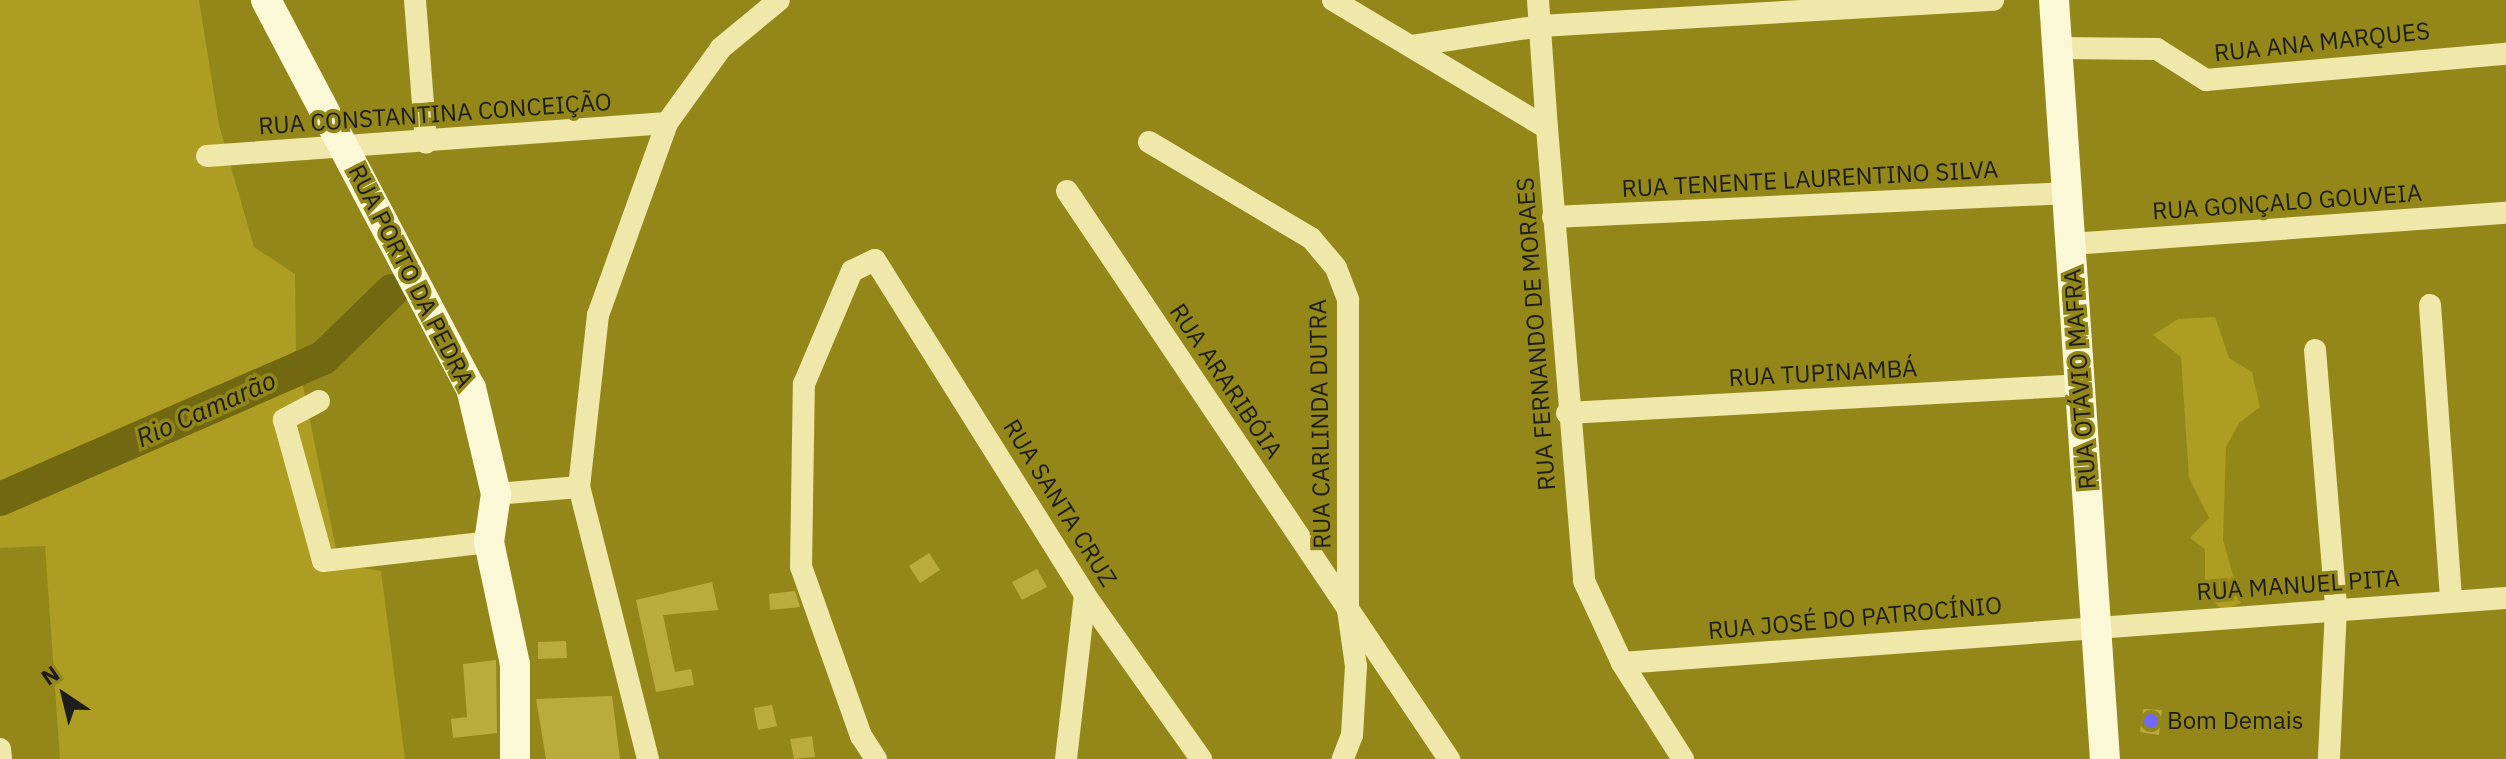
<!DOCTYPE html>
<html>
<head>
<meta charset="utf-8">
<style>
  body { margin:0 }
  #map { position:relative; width:2506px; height:759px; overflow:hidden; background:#948719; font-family:"IBM Plex Sans",sans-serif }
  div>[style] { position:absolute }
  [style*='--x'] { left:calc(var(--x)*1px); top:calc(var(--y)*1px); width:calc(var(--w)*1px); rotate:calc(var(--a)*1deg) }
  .green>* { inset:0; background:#ad9d22 }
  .river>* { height:34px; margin:-17px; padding:0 17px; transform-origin:17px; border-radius:17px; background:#716811 }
  .building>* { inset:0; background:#baab3e }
  .street>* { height:22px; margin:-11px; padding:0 11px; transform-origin:11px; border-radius:11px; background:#f0e8aa }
  .secondary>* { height:30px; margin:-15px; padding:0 15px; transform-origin:15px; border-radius:15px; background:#fbf8d8 }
  .dots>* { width:22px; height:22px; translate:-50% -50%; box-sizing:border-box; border:4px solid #948719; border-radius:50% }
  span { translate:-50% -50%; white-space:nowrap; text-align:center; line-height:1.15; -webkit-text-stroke:7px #948719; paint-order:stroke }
  .street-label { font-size:24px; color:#1d1d1d }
  .poi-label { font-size:24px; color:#1d1d1d }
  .left { translate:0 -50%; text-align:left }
  .water-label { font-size:26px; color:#1c1c19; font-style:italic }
  .north { position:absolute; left:24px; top:655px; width:80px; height:80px; -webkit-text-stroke:6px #948719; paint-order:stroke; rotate:325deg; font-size:22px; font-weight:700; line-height:32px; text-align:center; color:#1d1d1d }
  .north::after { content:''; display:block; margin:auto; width:28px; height:36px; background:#1d1d1d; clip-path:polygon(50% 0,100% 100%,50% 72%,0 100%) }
</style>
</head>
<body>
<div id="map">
  <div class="green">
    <i style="clip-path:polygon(0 0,199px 0,219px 125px,254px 247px,295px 274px,296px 351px,339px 564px,381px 571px,405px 759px,60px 759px,45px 546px,0 548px)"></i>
    <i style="clip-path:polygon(2215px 317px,2229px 358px,2252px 372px,2260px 407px,2239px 423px,2226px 447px,2223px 540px,2241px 603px,2223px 611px,2205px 593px,2205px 549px,2190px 538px,2209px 518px,2189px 478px,2181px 357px,2153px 335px,2178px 319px)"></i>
  </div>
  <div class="river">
    <i style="--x:0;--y:499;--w:352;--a:-23.6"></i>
    <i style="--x:323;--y:358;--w:96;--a:-44.2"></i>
  </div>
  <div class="building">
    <i style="clip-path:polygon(929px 553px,940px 570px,920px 583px,909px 566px)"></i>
    <i style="clip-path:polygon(1037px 569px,1047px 587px,1022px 600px,1012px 582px)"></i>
    <i style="clip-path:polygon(712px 582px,718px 610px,663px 615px,675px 672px,691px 669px,694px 685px,656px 692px,636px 600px)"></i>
    <i style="clip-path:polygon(795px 591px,800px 607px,770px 610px,769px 594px)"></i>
    <i style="clip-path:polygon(566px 641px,567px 658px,538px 659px,538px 642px)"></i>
    <i style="clip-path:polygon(496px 660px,497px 733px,453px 738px,451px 719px,467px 717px,463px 664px)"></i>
    <i style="clip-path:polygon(612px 696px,620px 759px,546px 759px,536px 699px)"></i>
    <i style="clip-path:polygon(772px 705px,777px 726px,758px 730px,754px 708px)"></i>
    <i style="clip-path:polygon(2143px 709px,2162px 710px,2159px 735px,2140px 732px)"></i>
    <i style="clip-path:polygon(812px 736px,815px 757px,794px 759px,790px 739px)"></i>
  </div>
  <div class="street">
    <i style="--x:415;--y:0;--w:143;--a:85.6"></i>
    <i style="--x:1333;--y:0;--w:249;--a:30.9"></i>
    <i style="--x:1547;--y:128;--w:455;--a:85.3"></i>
    <i style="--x:1584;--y:581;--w:90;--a:65.1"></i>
    <i style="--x:1622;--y:663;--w:114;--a:57.6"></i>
    <i style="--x:1538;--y:0;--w:128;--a:86"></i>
    <i style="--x:1411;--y:46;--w:131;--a:-8.8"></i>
    <i style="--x:1540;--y:26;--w:454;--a:-3.3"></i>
    <i style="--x:2057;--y:48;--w:100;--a:0.6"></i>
    <i style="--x:2157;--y:49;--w:58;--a:32.3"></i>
    <i style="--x:2206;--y:80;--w:301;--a:-5"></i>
    <i style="--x:1149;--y:142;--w:188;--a:30.7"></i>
    <i style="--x:1311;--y:238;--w:39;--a:50"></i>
    <i style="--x:1336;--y:268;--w:34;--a:69"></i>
    <i style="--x:1348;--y:300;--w:310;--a:90"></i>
    <i style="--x:1348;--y:610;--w:57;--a:81.9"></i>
    <i style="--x:1356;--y:666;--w:69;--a:93.3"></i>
    <i style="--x:1352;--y:735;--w:26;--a:111"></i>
    <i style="--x:207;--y:156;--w:461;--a:-4.1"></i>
    <i style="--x:1067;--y:191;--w:685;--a:56.08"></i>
    <i style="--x:1553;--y:217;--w:516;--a:-2.67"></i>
    <i style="--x:2071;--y:244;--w:436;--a:-4.1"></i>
    <i style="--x:2430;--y:305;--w:296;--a:85.9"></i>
    <i style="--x:2315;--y:350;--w:259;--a:85.3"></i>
    <i style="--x:2336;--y:608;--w:151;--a:92.7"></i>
    <i style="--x:319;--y:401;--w:40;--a:152"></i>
    <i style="--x:284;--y:420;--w:146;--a:74.5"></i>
    <i style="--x:323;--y:561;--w:167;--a:-6.5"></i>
    <i style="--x:1567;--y:413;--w:516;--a:-3.11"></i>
    <i style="--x:496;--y:494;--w:83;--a:-4.8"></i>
    <i style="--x:1622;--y:663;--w:886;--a:-4.21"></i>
    <i style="--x:0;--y:749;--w:10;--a:84"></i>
    <i style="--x:648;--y:759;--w:281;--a:-104.2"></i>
    <i style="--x:579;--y:487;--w:173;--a:-83.7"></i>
    <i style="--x:598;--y:315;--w:204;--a:-70.2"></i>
    <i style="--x:667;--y:123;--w:92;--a:-54.2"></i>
    <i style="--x:721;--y:48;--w:75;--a:-39.6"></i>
    <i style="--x:876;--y:759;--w:27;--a:-123"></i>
    <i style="--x:861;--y:736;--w:179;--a:-109.5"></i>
    <i style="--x:801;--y:567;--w:183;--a:-89.1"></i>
    <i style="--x:804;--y:384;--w:123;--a:-67"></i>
    <i style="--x:852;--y:271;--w:25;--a:-26"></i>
    <i style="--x:875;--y:260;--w:395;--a:57.9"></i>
    <i style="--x:1085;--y:595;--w:201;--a:54.7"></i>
    <i style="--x:1066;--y:759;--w:165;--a:-83.4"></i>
  </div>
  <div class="secondary">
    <i style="--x:266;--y:0;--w:439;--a:62.2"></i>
    <i style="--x:471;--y:388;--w:109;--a:76.7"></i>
    <i style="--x:496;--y:494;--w:49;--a:98.3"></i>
    <i style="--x:489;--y:542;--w:125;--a:78"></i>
    <i style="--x:515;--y:664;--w:95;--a:90"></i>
    <i style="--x:2054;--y:0;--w:761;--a:86.16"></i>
  </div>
  <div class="dots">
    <i style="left:2151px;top:721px;background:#7069ff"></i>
  </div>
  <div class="street-label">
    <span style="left:2322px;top:42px;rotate:-6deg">RUA ANA MARQUES</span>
    <span style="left:435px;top:114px;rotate:-4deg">RUA CONSTANTINA CONCEIÇÃO</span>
    <span style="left:1810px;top:179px;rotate:-3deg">RUA TENENTE LAURENTINO SILVA</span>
    <span style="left:2287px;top:202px;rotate:-4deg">RUA GONÇALO GOUVEIA</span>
    <span style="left:411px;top:276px;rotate:63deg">RUA PORTO DA PEDRA</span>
    <span style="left:1536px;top:334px;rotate:-94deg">RUA FERNANDO DE MORAES</span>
    <span style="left:1823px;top:373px;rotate:-3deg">RUA TUPINAMBÁ</span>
    <span style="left:2080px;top:379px;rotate:-94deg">RUA OTÁVIO MAFRA</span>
    <span style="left:1226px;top:381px;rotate:56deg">RUA ARARIBÓIA</span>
    <span style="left:1320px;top:424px;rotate:-91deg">RUA CARLINDA DUTRA</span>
    <span style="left:1060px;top:503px;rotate:58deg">RUA SANTA CRUZ</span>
    <span style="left:2298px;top:585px;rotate:-4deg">RUA MANUEL PITA</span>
    <span style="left:1855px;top:618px;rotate:-5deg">RUA JOSÉ DO PATROCÍNIO</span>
  </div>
  <div class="poi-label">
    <span class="left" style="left:2167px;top:721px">Bom Demais</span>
  </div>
  <div class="water-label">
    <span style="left:206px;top:409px;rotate:-24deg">Rio Camarão</span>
  </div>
  <div class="north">N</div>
</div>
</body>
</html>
